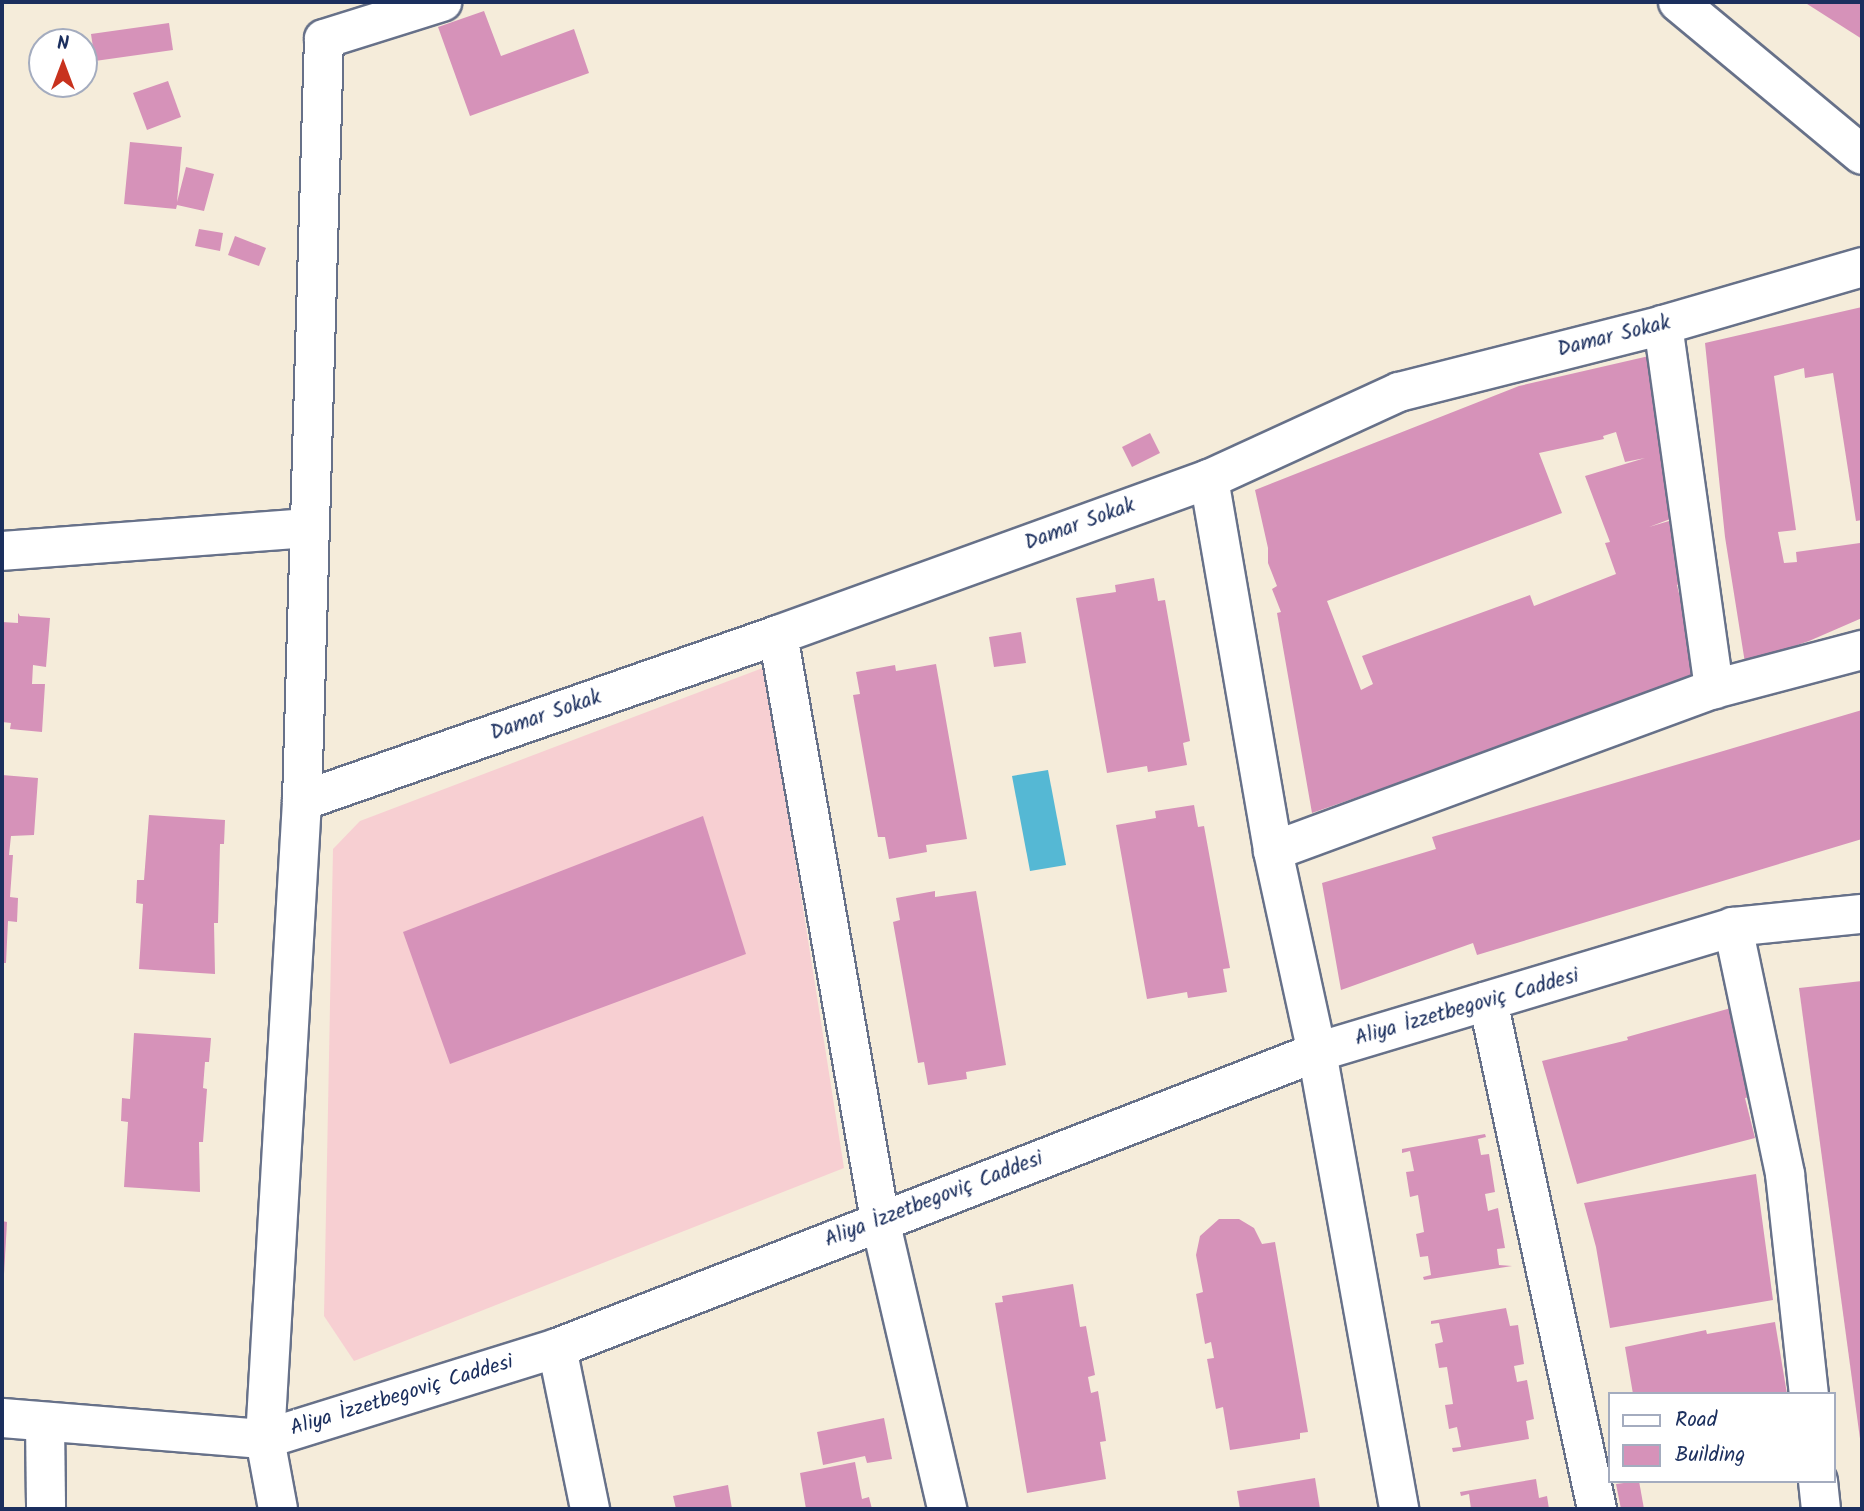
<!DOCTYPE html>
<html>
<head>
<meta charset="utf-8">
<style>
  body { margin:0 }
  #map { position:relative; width:1864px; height:1511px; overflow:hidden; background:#f5ecda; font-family:Kalam,sans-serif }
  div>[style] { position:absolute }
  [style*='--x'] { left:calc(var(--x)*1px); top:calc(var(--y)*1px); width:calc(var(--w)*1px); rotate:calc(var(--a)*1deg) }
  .built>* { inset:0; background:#f7cfd2 }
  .water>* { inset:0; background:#55b8d4 }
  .building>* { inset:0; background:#d692b9 }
  .roads { filter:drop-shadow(2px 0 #677189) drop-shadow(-2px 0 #677189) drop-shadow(0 2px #677189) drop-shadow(0 -2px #677189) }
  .minor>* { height:38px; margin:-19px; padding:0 19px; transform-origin:19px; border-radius:19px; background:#fff }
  span { translate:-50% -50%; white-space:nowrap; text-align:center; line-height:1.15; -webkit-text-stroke:7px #fff; paint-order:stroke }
  .street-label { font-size:21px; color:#1b2f5e }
  .frame { position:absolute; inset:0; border:4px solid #1b2f5e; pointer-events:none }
  .legend { position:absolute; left:1608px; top:1392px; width:228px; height:91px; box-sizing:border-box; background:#fff; border:2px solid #a4acbf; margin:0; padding:9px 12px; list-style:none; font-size:21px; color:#1b2f5e }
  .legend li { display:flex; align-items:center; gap:14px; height:35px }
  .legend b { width:35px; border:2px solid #a4acbf }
  .north { position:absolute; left:28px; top:28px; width:70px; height:70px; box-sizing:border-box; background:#fff; border:2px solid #a4acbf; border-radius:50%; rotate:0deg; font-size:19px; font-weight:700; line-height:28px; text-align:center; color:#1b2f5e }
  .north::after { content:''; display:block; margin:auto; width:24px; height:32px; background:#c8321e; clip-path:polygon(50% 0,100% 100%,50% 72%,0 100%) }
</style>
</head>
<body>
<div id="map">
  <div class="built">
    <i style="clip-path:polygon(765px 667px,844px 1168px,354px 1361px,324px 1316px,333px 849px,360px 821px)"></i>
  </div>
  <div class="water">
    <i style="clip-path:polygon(1048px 770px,1066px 865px,1030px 871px,1012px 776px)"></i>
  </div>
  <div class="building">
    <i style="clip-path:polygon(1804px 2px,1862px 2px,1862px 39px)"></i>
    <i style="clip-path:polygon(484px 11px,501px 56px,574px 29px,589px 73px,470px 116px,438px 27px)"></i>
    <i style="clip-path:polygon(169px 23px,173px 50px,95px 61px,91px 34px)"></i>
    <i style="clip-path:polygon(168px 81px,181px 117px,147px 130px,133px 93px)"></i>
    <i style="clip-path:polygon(130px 142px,182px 147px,177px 202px,186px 167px,214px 174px,204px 211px,177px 205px,176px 209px,124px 204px)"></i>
    <i style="clip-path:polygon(199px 229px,223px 233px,220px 251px,195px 246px)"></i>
    <i style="clip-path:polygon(235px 236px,266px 248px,259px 266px,228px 255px)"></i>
    <i style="clip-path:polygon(1862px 307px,1862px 520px,1856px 521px,1833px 373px,1805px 378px,1804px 368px,1774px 376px,1796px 530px,1778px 532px,1784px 563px,1797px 562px,1796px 552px,1860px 543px,1862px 618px,1809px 641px,1745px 663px,1725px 537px,1705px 343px)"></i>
    <i style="clip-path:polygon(evenodd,1649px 356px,1673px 518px,1649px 527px,1669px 521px,1682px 583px,1677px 585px,1699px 678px,1312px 813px,1277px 613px,1281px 612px,1272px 589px,1277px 586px,1268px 563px,1268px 548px,1255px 490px,1519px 386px,1649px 356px,1616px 432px,1625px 462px,1645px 458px,1585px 476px,1610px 542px,1605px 543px,1616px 574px,1534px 606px,1530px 595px,1362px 656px,1373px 684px,1361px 690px,1327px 601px,1562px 513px,1539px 453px,1604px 439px,1603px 436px,1616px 432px)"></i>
    <i style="clip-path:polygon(1150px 433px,1160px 453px,1132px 467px,1122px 447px)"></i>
    <i style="clip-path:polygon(1154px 578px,1158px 601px,1165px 600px,1190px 741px,1183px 743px,1187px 765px,1148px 772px,1147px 766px,1107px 773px,1076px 598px,1116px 592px,1115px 585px)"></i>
    <i style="clip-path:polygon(18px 613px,20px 616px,50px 618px,46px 667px,33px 665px,32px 684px,45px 684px,42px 732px,10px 729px,11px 723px,2px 722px,2px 622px,18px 623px)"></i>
    <i style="clip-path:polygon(1021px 632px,1026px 663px,994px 667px,989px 637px)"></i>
    <i style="clip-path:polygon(936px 664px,967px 839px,926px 845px,927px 852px,889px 859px,885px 837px,878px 837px,853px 695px,860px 694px,856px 672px,895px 665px,896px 671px)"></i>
    <i style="clip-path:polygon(1862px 710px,1862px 839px,1477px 955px,1473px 943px,1341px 990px,1322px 883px,1436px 849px,1432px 837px)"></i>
    <i style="clip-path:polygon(2px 775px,38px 778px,34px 835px,11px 836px,9px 855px,13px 855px,10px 897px,18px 898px,17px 922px,8px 921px,6px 963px,2px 963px)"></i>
    <i style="clip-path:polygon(1194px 805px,1198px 827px,1204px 826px,1230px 968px,1223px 969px,1227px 992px,1188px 998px,1187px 992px,1147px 999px,1116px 825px,1156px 818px,1155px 811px)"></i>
    <i style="clip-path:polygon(149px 815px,225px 820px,224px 844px,220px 844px,218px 923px,214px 923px,215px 974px,139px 969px,143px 904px,136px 903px,137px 880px,144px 880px)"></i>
    <i style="clip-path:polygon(703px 816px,746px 954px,450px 1064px,403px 932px)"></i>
    <i style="clip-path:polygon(935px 891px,935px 897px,976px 891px,1006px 1065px,966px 1072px,967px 1079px,928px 1085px,924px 1062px,918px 1063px,893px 922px,900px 920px,896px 898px)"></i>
    <i style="clip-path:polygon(1862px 981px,1862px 1446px,1861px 1446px,1799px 988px)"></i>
    <i style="clip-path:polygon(1731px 1008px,1743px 1056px,1740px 1057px,1750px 1097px,1745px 1098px,1755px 1138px,1577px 1184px,1542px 1061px,1628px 1040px,1627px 1037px)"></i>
    <i style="clip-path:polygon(134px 1033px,211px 1038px,209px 1062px,205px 1062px,203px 1088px,207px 1089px,203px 1142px,199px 1142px,200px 1192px,124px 1187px,128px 1122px,121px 1121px,122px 1098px,130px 1099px)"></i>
    <i style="clip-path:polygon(1485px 1134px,1486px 1137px,1478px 1139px,1481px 1155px,1489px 1154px,1495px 1192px,1485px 1194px,1488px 1211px,1498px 1208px,1505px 1248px,1497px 1249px,1499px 1265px,1512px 1266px,1424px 1280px,1423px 1277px,1431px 1275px,1428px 1256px,1420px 1257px,1416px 1234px,1424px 1232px,1418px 1195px,1410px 1197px,1406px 1172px,1414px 1171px,1410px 1151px,1402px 1153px,1402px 1149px)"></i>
    <i style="clip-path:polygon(1756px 1174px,1773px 1300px,1610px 1328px,1596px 1247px,1584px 1203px)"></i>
    <i style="clip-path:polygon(1219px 1219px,1239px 1219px,1254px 1228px,1262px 1244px,1275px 1242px,1308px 1432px,1300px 1433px,1300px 1439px,1230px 1450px,1223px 1407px,1216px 1409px,1207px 1359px,1214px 1358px,1211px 1342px,1205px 1344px,1196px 1294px,1203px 1292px,1196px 1255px,1200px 1236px)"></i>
    <i style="clip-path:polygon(2px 1221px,7px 1222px,4px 1274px,2px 1274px)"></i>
    <i style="clip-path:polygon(1073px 1284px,1080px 1327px,1086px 1326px,1095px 1375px,1088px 1377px,1091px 1393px,1098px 1391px,1106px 1441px,1100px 1442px,1106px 1479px,1027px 1493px,995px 1303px,1003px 1302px,1002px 1296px)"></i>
    <i style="clip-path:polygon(1506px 1308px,1510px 1326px,1518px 1325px,1524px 1364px,1514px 1366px,1517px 1382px,1527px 1380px,1534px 1419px,1526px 1421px,1529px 1439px,1453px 1452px,1452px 1448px,1461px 1447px,1457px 1427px,1449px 1429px,1445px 1405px,1453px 1404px,1447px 1367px,1439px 1368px,1435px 1344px,1443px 1342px,1439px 1323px,1431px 1324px,1431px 1321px)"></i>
    <i style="clip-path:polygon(1775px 1322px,1787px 1394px,1633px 1394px,1625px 1347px,1706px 1330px,1707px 1334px)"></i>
    <i style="clip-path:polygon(884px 1418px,892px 1459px,867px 1463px,865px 1456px,823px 1465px,817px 1432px)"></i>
    <i style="clip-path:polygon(855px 1462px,862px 1499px,869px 1497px,872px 1509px,806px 1509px,800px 1473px)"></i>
    <i style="clip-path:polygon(1315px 1478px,1320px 1509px,1240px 1509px,1237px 1491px)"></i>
    <i style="clip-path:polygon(1536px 1479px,1539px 1498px,1547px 1496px,1549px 1509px,1471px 1509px,1469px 1494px,1461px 1496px,1460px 1492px)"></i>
    <i style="clip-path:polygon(1639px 1481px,1644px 1509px,1621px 1509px,1616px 1484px)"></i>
    <i style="clip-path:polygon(728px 1485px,732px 1509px,676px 1509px,673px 1496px)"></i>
  </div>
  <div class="roads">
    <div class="minor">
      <i style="--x:1678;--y:2;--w:239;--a:39.7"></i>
      <i style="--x:1663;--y:325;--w:368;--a:82"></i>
      <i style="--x:1209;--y:479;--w:377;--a:80.2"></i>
      <i style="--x:1273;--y:851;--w:206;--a:77.7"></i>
      <i style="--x:1317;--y:1052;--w:464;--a:79.8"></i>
      <i style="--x:2;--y:551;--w:308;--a:-4.3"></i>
      <i style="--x:778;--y:635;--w:594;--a:80.11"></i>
      <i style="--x:880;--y:1220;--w:297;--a:76.9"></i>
      <i style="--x:302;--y:801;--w:504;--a:-19.23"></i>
      <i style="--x:778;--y:635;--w:458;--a:-19.9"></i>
      <i style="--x:1209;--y:479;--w:209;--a:-24.6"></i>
      <i style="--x:1399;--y:392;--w:272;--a:-14.2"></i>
      <i style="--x:1663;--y:325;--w:207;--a:-16.2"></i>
      <i style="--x:1273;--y:851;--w:470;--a:-20.2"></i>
      <i style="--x:1714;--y:689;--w:153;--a:-14.8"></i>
      <i style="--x:1733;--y:927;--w:252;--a:78.1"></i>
      <i style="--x:1785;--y:1174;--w:221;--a:83.8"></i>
      <i style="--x:1488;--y:1001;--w:520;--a:77.89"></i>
      <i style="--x:557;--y:1348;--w:164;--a:78.4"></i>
      <i style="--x:2;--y:1418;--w:264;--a:4.6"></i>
      <i style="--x:265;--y:1439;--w:306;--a:-17.3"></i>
      <i style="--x:557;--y:1348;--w:816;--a:-21.28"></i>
      <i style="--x:1317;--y:1052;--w:434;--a:-16.7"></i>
      <i style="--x:1733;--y:927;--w:130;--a:-5.8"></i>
      <i style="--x:45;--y:1422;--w:87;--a:89.3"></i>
      <i style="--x:1818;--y:1481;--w:28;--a:84"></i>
      <i style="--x:278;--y:1509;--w:71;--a:-100.5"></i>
      <i style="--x:265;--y:1439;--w:639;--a:-86.68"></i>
      <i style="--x:302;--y:801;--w:762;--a:-88.35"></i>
      <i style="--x:324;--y:39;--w:124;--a:-17.4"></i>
    </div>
  </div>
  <div class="street-label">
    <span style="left:1614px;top:337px;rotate:-14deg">Damar Sokak</span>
    <span style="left:1080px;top:525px;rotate:-20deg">Damar Sokak</span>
    <span style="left:546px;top:716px;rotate:-19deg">Damar Sokak</span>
    <span style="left:1467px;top:1008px;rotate:-16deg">Aliya İzzetbegoviç Caddesi</span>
    <span style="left:934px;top:1200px;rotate:-21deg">Aliya İzzetbegoviç Caddesi</span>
    <span style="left:402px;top:1396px;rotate:-17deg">Aliya İzzetbegoviç Caddesi</span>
  </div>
  <div class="frame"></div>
  <ul class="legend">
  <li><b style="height:9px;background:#fff"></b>Road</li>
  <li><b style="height:19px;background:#d692b9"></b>Building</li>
  </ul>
  <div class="north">N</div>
</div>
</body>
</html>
